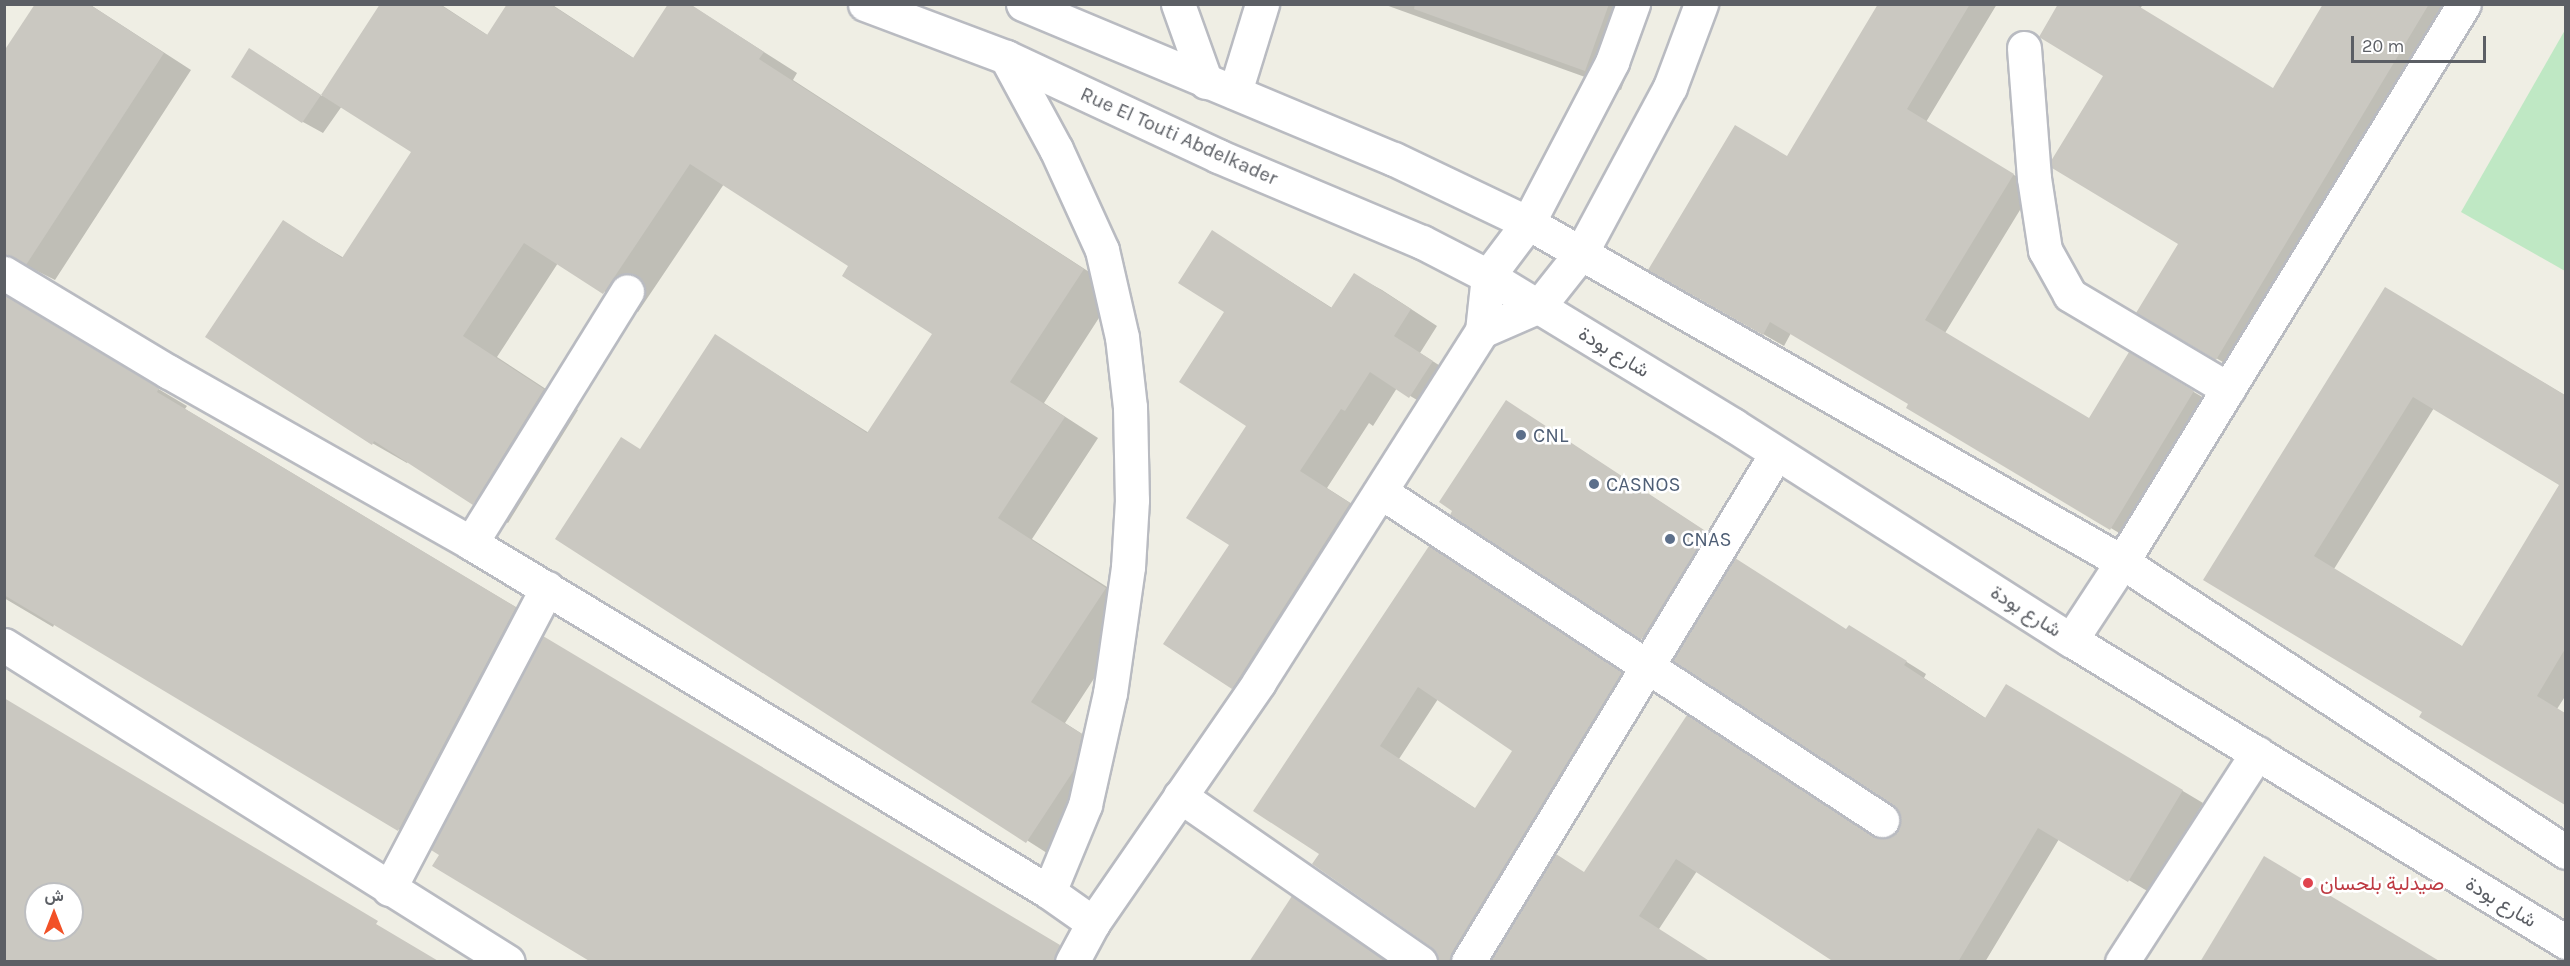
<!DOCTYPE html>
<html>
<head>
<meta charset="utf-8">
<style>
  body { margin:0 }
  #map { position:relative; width:2570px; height:966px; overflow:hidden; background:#efeee4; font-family:Karla,Vazirmatn,sans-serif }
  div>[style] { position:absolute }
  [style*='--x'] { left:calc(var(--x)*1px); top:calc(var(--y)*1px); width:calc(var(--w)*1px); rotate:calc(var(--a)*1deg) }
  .green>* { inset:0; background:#bfe8c4 }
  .shadow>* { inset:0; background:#0003 }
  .building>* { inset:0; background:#cac8c1 }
  .roads { filter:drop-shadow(2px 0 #b9bbc1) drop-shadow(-2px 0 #b9bbc1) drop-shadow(0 2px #b9bbc1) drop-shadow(0 -2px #b9bbc1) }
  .street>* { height:33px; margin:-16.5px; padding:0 16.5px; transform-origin:16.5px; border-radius:16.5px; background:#fff }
  .secondary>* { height:33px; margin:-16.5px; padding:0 16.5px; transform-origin:16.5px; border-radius:16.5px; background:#fff }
  .dots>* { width:16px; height:16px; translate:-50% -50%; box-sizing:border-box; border:3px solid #fff; border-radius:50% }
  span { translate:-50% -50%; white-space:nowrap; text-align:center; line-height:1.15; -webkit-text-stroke:5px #fff; paint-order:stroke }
  .street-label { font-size:20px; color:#5c5f65 }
  .service-label { font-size:20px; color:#4e5e75 }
  .left { translate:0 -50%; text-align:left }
  .health-label { font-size:20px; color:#be3a42 }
  .frame { position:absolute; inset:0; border:6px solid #5c5f65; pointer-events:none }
  .north { position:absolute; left:24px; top:882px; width:60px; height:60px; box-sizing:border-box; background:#fff; border:2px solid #bebfc1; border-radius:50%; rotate:0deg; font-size:16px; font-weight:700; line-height:24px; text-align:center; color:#5c5f65 }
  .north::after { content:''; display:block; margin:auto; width:21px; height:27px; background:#f25127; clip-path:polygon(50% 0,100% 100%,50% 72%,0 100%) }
  .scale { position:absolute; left:2351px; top:36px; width:135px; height:27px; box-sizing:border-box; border:3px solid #5c5f65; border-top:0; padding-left:8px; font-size:18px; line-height:21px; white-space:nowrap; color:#5c5f65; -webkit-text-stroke:4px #fff; paint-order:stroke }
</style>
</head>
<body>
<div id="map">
  <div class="green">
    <i style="clip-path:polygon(2565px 30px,2565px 271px,2461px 212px)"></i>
  </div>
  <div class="shadow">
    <i style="clip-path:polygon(89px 4px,191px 70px,55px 280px,35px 270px,24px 272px,13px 290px,16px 301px,34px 315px,187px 406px,185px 409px,544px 624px,427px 846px,55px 623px,53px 627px,4px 598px,4px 54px)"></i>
    <i style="clip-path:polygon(382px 4px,440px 4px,489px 36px,551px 4px,635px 59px,689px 4px,797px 73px,793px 80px,1117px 290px,1044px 403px,1098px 438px,1032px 539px,1140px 608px,1065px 723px,1115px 755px,1108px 790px,1061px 862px,557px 539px,641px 451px,716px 336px,869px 433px,934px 333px,851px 266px,724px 184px,638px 312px,558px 263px,497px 357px,578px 410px,508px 523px,408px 461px,407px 463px,372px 443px,283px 222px,344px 258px,413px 152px,342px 106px,323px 133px,303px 122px,270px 62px,322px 96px)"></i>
    <i style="clip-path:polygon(1383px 4px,1652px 4px,1621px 90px)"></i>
    <i style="clip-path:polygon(1880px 4px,1997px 4px,1926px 122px,2034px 187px,1945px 333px,2089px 420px,2130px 354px,2214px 404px,2131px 540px,1908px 408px,1910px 404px,1791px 333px,1784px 346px,1650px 269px,1787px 158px)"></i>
    <i style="clip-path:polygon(2060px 4px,2143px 4px,2140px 9px,2274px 90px,2325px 4px,2458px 4px,2238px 371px,2138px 312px,2180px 243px,2105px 75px)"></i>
    <i style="clip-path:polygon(1213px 232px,1332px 308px,1354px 275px,1382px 290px,1437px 326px,1420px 353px,1459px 378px,1437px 412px,1397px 388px,1373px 426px,1369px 423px,1327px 488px,1377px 520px,1260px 703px,1232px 688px,1231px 545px,1248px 425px)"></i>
    <i style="clip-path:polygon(evenodd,2406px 301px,2566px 396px,2566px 695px,2557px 709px,2566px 714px,2566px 803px,2421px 717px,2424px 711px,2205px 580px,2406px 301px,2434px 408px,2561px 484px,2463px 647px,2334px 569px,2434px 408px)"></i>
    <i style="clip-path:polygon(1526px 414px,1726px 545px,1662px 650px,1452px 514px)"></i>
    <i style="clip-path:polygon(evenodd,1430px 548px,1641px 685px,1474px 962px,1440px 962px,1439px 954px,1432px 945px,1321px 854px,1430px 548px,1438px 699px,1514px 751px,1476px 809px,1399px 759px,1438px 699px)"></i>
    <i style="clip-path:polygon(1847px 630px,1870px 639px,1926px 674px,1924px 678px,1987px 719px,2027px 698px,2203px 803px,2149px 892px,2059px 839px,1985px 962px,1837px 962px,1697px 871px,1659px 929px,1492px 962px,1586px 873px,1688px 717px,1876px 839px,1891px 838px,1899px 832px,1902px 821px)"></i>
    <i style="clip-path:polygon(564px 650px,1080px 958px,1078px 962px,594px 962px)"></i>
    <i style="clip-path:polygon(1292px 898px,1312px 910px,1387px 962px,1251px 962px)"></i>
  </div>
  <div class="building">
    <i style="clip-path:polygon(35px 4px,89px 4px,164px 53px,26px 265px,4px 254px,4px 51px)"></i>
    <i style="clip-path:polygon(380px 4px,439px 4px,487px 35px,507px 4px,550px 4px,633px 58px,668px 4px,690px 4px,764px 52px,759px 59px,1084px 269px,1010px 382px,1065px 417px,998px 518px,1106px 588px,1031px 702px,1082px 734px,1074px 770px,1026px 843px,555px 539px,621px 437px,640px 449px,715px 334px,867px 433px,932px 334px,842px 276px,848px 266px,690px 164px,603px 294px,524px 243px,463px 336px,544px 389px,473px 505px,374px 441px,372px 445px,205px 337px,283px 220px,342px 258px,411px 152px,321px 95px)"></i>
    <i style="clip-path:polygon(1415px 4px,1609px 4px,1585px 71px,1414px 9px)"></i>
    <i style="clip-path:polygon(1878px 4px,1970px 4px,1907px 109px,2014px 174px,1925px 320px,2089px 418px,2129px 352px,2194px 391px,2110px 530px,1906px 408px,1908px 404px,1770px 322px,1763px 335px,1648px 270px,1735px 125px,1787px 156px)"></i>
    <i style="clip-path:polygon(2058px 4px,2135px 4px,2273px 88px,2323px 4px,2429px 4px,2216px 360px,2136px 313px,2178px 244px,2052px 168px,2051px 161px,2103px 76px,2039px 37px)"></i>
    <i style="clip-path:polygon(249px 48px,321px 95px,302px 123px,231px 77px)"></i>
    <i style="clip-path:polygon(1212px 230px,1331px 308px,1354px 273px,1411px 309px,1394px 336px,1433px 361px,1409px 398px,1370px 372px,1345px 411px,1341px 409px,1300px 471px,1350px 503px,1232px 689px,1163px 644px,1229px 545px,1186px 518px,1246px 426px,1179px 382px,1224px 312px,1178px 283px)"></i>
    <i style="clip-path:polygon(evenodd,2385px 287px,2565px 395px,2565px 649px,2537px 696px,2565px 713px,2565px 805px,2419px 717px,2422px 712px,2203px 580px,2385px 287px,2413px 397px,2559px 485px,2462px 646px,2314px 556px,2413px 397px)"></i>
    <i style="clip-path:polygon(4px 295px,159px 388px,157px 392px,516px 607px,398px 831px,4px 595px)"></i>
    <i style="clip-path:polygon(1506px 400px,1707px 532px,1641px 640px,1450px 515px,1452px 511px,1439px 502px)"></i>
    <i style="clip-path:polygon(evenodd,1429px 546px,1622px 672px,1452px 952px,1449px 962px,1438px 962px,1437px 953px,1431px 947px,1312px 864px,1319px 854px,1253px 811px,1429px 546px,1418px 687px,1512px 751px,1475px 808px,1380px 746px,1418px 687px)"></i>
    <i style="clip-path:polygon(1735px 558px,1846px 629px,1849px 625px,1907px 661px,1904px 665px,1985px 718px,2006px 684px,2183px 790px,2128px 882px,2038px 828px,1958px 962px,1834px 962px,1676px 859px,1639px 916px,1711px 962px,1490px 962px,1556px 854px,1584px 872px,1687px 715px,1872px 836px,1880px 839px,1890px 837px,1898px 830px,1901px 820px,1899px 812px,1892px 804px,1673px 661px)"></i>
    <i style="clip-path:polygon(543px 636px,1060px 945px,1053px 962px,591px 962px,432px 866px,439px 855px,431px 850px)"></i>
    <i style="clip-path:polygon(evenodd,4px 698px,378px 921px,376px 924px,440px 962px,4px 962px,4px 698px,36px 894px,72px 894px,72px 930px,36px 930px,36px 894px)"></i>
    <i style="clip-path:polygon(2264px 856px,2441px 962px,2200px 962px)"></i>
    <i style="clip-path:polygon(1292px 896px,1386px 962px,1249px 962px)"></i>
  </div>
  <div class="roads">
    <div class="street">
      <i style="--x:2024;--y:48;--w:130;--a:85.6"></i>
      <i style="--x:2034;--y:178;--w:73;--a:81.3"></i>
      <i style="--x:2045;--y:250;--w:51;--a:60.9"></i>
      <i style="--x:2070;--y:295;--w:184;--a:30.7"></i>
      <i style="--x:1006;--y:57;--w:105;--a:61.5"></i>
      <i style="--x:1056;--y:149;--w:111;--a:65.5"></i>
      <i style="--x:1102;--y:250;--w:89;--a:77.1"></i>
      <i style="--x:1122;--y:337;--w:70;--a:83.5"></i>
      <i style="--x:1130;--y:407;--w:93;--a:88.8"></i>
      <i style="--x:1132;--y:500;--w:67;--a:93.4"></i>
      <i style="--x:1128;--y:567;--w:127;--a:98.1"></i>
      <i style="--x:1110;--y:693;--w:115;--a:102.6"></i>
      <i style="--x:1085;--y:805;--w:94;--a:112.5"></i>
      <i style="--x:1235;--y:92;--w:92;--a:-72.9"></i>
      <i style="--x:4;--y:273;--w:192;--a:31"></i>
      <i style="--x:169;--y:372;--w:347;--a:29.5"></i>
      <i style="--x:471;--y:543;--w:675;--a:31.12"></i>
      <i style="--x:1049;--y:892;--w:54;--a:35.2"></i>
      <i style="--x:1482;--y:331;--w:62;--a:-23.7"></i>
      <i style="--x:1539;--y:306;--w:68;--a:-51.6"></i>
      <i style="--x:1581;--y:253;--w:188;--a:-61.8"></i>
      <i style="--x:1670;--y:87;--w:89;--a:-69.5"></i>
      <i style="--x:1381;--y:492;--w:599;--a:33.21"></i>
      <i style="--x:471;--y:543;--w:296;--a:-58.2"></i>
      <i style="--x:2071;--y:640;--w:93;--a:-56.8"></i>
      <i style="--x:2122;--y:562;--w:654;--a:-58.5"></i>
      <i style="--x:4;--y:645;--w:595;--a:32.17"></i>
      <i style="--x:1180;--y:796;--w:292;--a:34.7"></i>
      <i style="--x:389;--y:889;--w:340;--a:-62.3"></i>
      <i style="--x:1072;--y:962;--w:44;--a:-61.7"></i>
      <i style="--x:1093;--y:923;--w:293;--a:-55.4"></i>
      <i style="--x:1259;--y:682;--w:416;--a:-57.6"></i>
      <i style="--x:1482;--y:331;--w:55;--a:-83.8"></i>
      <i style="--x:1488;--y:276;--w:66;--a:-53"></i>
      <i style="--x:1528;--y:223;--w:182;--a:-62.4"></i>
      <i style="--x:1612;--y:62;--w:62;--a:-70.1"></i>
      <i style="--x:1468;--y:962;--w:594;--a:-58.77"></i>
      <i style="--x:2122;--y:962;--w:249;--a:-57.1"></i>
    </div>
    <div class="secondary">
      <i style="--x:865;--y:4;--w:151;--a:20.6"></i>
      <i style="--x:1006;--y:57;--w:234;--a:25"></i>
      <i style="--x:1218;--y:156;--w:221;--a:22.9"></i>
      <i style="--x:1422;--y:242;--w:74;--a:27.3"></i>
      <i style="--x:1488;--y:276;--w:287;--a:31.3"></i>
      <i style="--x:1733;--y:425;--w:401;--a:32.5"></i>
      <i style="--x:2071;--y:640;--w:580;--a:31.39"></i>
      <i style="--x:1023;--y:4;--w:402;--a:22.7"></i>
      <i style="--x:1394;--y:159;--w:148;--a:25.5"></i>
      <i style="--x:1528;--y:223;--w:684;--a:29.71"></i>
      <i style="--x:2122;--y:562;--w:530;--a:33.15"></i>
      <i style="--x:1178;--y:4;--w:83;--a:70.3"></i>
    </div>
  </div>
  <div class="dots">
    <i style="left:1521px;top:435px;background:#5c6f8a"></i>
    <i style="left:1594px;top:484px;background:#5c6f8a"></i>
    <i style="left:1670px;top:539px;background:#5c6f8a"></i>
    <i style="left:2308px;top:883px;background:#e0444e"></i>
  </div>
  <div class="street-label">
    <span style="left:1179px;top:136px;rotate:24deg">Rue El Touti Abdelkader</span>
    <span style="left:1614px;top:352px;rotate:31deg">شارع بودة</span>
    <span style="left:2026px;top:611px;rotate:32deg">شارع بودة</span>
    <span style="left:2501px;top:902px;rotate:31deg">شارع بودة</span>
  </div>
  <div class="service-label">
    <span class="left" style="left:1533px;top:435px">CNL</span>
    <span class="left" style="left:1606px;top:484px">CASNOS</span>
    <span class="left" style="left:1682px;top:539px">CNAS</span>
  </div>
  <div class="health-label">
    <span class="left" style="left:2320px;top:883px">صيدلية بلحسان</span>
  </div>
  <div class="frame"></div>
  <div class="north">ش</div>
  <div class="scale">20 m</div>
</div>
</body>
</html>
